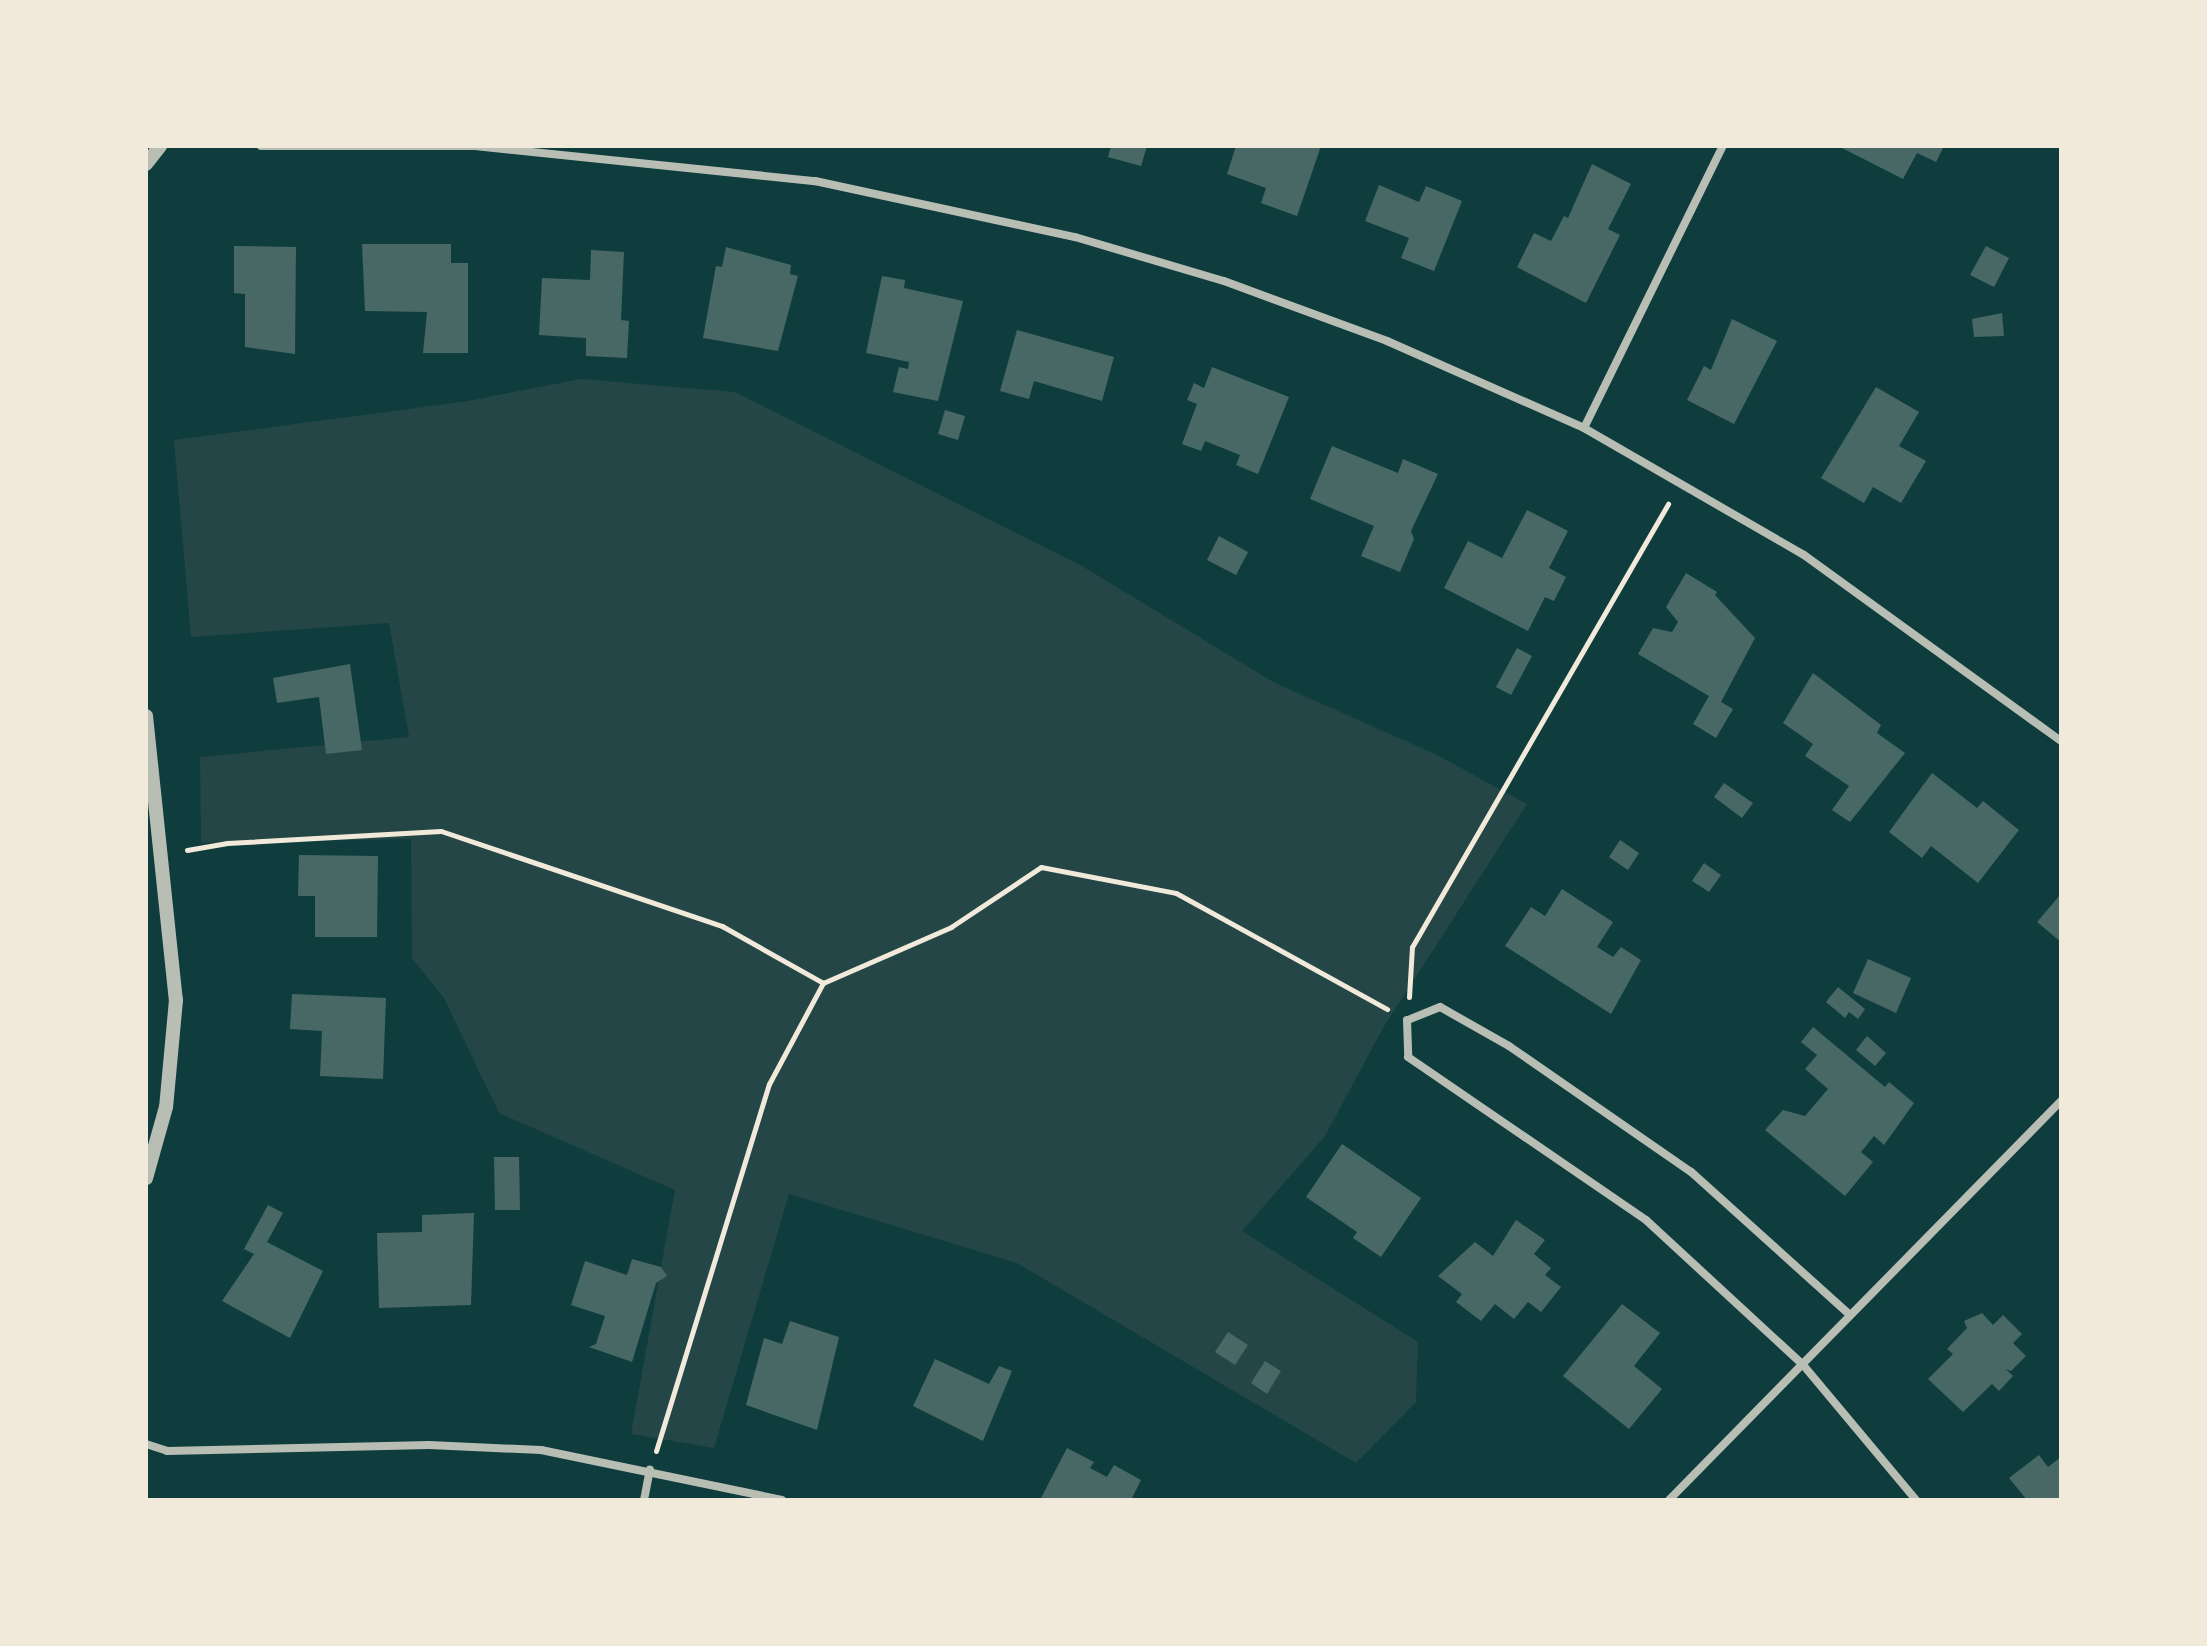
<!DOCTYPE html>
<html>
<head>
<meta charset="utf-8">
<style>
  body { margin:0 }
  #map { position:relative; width:2207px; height:1646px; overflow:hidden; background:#0f3d3e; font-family:Inter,sans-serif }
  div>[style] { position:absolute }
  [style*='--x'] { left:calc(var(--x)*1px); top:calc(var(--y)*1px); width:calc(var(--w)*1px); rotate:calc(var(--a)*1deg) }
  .green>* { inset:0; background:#244646 }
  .building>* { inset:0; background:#486865 }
  .path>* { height:5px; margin:-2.5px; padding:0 2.5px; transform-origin:2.5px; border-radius:2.5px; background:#f1e9da }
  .minor>* { height:8px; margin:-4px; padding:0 4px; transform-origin:4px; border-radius:4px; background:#b8beb3 }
  .tertiary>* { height:14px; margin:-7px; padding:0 7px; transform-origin:7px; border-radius:7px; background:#b8beb3 }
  span { translate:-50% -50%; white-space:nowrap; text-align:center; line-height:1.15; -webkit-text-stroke:6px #f1e9da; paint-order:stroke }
  .frame { position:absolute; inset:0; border:148px solid #f1e9da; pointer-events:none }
</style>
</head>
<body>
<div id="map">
  <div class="green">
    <i style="clip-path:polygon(581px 379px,735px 392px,1082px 566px,1275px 683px,1437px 755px,1527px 804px,1383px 1028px,1325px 1136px,1242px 1231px,1418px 1342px,1416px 1402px,1356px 1463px,1017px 1263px,789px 1194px,714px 1448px,631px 1434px,675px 1190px,499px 1113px,444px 998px,412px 958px,411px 839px,201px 843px,200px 757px,409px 737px,389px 623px,191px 637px,174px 440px,462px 402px)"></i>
  </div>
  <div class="building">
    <i style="clip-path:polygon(1111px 146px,1147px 146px,1141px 166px,1108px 157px)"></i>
    <i style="clip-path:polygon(1236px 146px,1321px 146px,1297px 216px,1261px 203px,1266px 188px,1227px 174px)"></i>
    <i style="clip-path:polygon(1838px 146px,1944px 146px,1936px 162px,1917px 153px,1903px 179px)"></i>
    <i style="clip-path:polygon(1592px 164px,1631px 184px,1608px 229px,1620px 235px,1586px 303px,1517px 267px,1534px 233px,1551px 241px,1564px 216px,1568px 218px)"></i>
    <i style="clip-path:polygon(1379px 185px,1419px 202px,1426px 186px,1462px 201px,1434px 271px,1401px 258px,1409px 238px,1365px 221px)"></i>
    <i style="clip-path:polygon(362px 244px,451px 244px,451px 263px,468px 263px,468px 353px,423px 353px,427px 312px,365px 311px)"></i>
    <i style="clip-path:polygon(234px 246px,296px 247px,295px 354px,245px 347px,245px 294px,234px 293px)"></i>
    <i style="clip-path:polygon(1986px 246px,2009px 258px,1994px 287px,1970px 275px)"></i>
    <i style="clip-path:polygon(726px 247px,791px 265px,790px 274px,798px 276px,778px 351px,703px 338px,716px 266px,722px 267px)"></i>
    <i style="clip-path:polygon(591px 250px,624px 252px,621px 320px,629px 321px,627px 358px,586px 356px,586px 338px,539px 335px,542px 278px,590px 280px)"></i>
    <i style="clip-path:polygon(882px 276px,905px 280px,904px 288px,963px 301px,938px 401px,893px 392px,899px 367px,908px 369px,909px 362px,866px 353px)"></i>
    <i style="clip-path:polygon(2002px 313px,2004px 336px,1974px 337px,1972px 319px)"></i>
    <i style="clip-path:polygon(1732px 319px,1777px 341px,1734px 424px,1687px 400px,1704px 366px,1711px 370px)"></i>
    <i style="clip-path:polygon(1017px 330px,1114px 357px,1102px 401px,1034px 381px,1029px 399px,1000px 391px)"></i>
    <i style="clip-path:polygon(1212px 367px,1289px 397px,1258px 474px,1236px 465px,1240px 455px,1205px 441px,1201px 451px,1182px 444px,1197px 404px,1187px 400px,1194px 383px,1204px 388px)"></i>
    <i style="clip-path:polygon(1876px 387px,1919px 412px,1899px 446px,1926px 461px,1901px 503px,1873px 487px,1864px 503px,1821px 478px)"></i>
    <i style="clip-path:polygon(945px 410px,965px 416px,958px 440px,938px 434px)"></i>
    <i style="clip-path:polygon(1332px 446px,1398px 473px,1403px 459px,1438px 474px,1411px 531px,1414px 539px,1400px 572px,1361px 556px,1374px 526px,1310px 499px)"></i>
    <i style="clip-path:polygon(1527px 510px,1568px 531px,1549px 568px,1566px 577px,1554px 601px,1545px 597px,1528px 631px,1444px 588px,1468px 541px,1502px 558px)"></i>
    <i style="clip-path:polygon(1219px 536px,1248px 552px,1236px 575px,1207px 560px)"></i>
    <i style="clip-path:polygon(1686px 573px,1717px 592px,1715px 595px,1755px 638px,1721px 702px,1733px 709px,1716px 738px,1693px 724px,1709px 696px,1638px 654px,1653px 628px,1672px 632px,1678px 622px,1666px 607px)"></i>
    <i style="clip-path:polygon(1517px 648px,1532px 656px,1511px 695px,1496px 687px)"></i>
    <i style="clip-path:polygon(350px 664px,362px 750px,326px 754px,319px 697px,277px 703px,273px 678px)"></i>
    <i style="clip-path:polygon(1813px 673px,1881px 725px,1877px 733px,1905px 753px,1850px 822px,1832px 810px,1849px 786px,1805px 756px,1813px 744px,1783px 723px)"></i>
    <i style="clip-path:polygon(1932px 773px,1977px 808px,1983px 801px,2019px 830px,1978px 883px,1931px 846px,1922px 858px,1889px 832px)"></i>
    <i style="clip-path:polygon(1724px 783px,1753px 803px,1742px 818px,1714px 797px)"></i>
    <i style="clip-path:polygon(1620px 840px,1639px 853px,1628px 870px,1609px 857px)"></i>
    <i style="clip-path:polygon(299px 855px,378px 856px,377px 937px,315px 937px,315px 896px,298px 896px)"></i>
    <i style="clip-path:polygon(1704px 863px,1721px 875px,1709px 892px,1692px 881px)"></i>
    <i style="clip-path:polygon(1562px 889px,1613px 922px,1597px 947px,1613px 957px,1621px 947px,1641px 960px,1611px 1014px,1505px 946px,1531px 907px,1545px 916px)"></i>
    <i style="clip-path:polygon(2061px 894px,2061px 942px,2037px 922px)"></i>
    <i style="clip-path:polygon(1868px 959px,1911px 978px,1896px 1013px,1853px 993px)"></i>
    <i style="clip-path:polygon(1838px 987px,1865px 1009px,1858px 1019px,1849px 1012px,1845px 1018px,1826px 1002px)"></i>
    <i style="clip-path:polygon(292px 994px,386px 998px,383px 1079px,320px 1076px,322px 1031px,290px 1029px)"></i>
    <i style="clip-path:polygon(1813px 1027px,1885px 1087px,1889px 1082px,1914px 1103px,1884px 1145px,1874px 1136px,1861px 1152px,1873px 1162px,1845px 1196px,1765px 1130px,1783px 1110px,1805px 1116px,1828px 1089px,1805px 1069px,1817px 1055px,1801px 1042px)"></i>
    <i style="clip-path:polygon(1867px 1036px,1886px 1053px,1875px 1066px,1856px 1050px)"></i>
    <i style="clip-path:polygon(1342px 1144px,1421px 1198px,1381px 1257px,1353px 1238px,1357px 1232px,1306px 1197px)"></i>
    <i style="clip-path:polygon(494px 1157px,519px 1157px,520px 1210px,495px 1210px)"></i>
    <i style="clip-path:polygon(268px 1205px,283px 1213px,267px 1242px,323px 1271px,290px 1338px,222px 1301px,254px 1254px,244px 1249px)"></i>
    <i style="clip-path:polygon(474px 1213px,471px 1305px,379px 1308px,377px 1233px,422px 1232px,422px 1215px)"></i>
    <i style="clip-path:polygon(1516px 1220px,1545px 1240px,1534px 1254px,1551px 1268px,1545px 1275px,1561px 1287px,1541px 1312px,1528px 1302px,1514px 1319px,1495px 1304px,1481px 1321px,1456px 1302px,1462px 1294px,1438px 1276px,1475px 1242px,1493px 1256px)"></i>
    <i style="clip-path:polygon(632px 1259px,661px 1267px,667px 1276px,656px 1283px,632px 1362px,589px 1347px,596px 1344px,605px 1316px,571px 1305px,585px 1261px,627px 1275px)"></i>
    <i style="clip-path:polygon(1622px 1304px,1660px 1333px,1634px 1366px,1662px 1389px,1629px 1429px,1563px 1376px)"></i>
    <i style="clip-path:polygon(1982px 1313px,1993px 1325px,2003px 1315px,2022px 1334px,2013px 1343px,2026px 1356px,2011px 1371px,2006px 1369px,2013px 1376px,1999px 1391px,1992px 1384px,1963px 1412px,1928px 1379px,1953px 1354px,1947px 1349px,1967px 1328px,1964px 1321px)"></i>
    <i style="clip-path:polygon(790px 1321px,839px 1337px,817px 1430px,746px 1405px,764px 1338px,782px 1344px)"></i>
    <i style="clip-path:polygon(1228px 1332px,1248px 1345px,1235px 1365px,1215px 1352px)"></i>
    <i style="clip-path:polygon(935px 1359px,989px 1384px,999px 1366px,1012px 1371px,983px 1441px,913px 1406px)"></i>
    <i style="clip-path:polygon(1265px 1361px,1281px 1371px,1267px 1394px,1251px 1383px)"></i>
    <i style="clip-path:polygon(1067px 1448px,1094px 1462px,1090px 1468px,1107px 1477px,1114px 1465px,1141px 1480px,1131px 1500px,1040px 1500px)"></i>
    <i style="clip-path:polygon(2039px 1455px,2048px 1467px,2061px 1457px,2061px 1500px,2027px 1500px,2009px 1478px)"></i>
  </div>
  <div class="path">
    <i style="--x:187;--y:850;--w:41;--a:-9.9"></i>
    <i style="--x:227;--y:843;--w:214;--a:-3.2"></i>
    <i style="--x:441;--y:831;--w:297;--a:18.7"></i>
    <i style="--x:722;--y:926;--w:116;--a:29.4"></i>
    <i style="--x:823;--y:983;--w:140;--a:-23.6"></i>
    <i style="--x:951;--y:927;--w:108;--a:-33.7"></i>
    <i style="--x:1041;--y:867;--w:137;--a:10.9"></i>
    <i style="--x:1176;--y:893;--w:241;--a:28.8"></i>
    <i style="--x:1409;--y:997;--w:50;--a:-86.6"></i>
    <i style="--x:1412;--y:947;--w:512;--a:-59.98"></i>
    <i style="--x:656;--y:1451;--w:384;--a:-72.9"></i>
    <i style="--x:769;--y:1084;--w:115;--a:-61.9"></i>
  </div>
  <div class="minor">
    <i style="--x:261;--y:146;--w:214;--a:0"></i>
    <i style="--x:475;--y:146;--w:342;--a:5.9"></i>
    <i style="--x:815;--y:181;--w:266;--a:12.2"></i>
    <i style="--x:1075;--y:237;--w:155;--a:16.5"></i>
    <i style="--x:1224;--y:281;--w:174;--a:20.2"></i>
    <i style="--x:1387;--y:341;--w:215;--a:23.8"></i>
    <i style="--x:1584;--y:428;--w:254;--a:30"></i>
    <i style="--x:1804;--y:555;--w:317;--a:35.9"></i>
    <i style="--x:1584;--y:428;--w:314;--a:-63.8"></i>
    <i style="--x:1850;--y:1315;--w:214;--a:-138"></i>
    <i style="--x:1691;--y:1172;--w:221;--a:-145.3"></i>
    <i style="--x:1509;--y:1046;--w:79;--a:-150.5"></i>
    <i style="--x:1440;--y:1007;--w:35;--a:158"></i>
    <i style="--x:1407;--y:1020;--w:37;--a:88"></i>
    <i style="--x:1408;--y:1057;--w:288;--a:34.4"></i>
    <i style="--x:1646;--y:1220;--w:215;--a:42.7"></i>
    <i style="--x:1804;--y:1366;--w:175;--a:50.1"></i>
    <i style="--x:146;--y:1444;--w:22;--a:18"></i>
    <i style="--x:167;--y:1451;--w:262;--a:-1.3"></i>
    <i style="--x:429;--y:1445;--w:112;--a:2.6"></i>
    <i style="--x:541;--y:1450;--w:246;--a:11.7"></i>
    <i style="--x:644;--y:1500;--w:31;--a:-79"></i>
    <i style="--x:1669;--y:1500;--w:559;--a:-45.51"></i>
  </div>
  <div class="tertiary">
    <i style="--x:146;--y:164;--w:23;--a:-52"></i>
    <i style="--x:146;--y:716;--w:286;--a:84"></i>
    <i style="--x:176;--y:1000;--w:107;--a:95.3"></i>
    <i style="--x:166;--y:1107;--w:74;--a:105.7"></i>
  </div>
  <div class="frame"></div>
</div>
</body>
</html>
